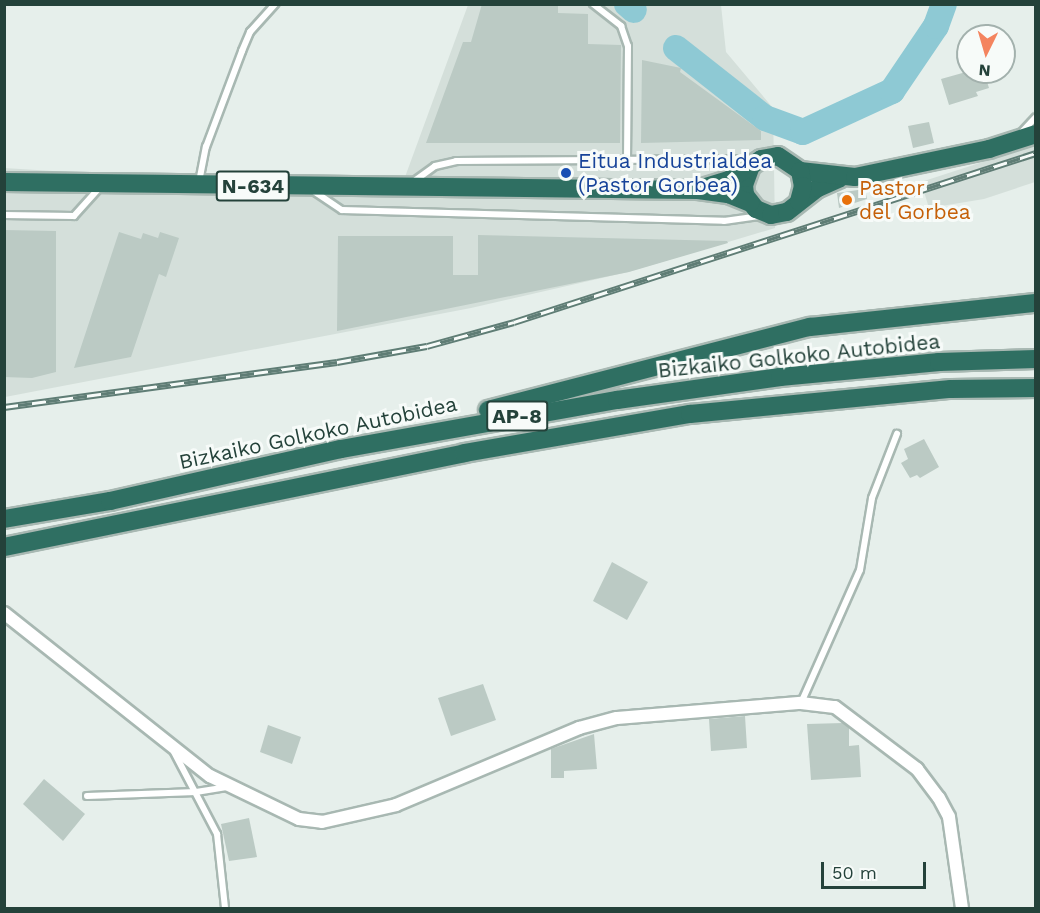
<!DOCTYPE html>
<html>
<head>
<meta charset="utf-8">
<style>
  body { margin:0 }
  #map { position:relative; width:1040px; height:913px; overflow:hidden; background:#e6efeb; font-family:"Work Sans",sans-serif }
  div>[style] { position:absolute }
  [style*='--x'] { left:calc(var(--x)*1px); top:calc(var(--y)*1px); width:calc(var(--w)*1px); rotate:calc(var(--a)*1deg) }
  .built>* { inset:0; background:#d4dfda }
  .river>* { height:26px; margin:-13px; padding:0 13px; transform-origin:13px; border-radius:13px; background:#8ec9d4 }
  .building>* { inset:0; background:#bbcac4 }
  .roads { filter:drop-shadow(2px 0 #a8b8b2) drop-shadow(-2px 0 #a8b8b2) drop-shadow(0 2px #a8b8b2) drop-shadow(0 -2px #a8b8b2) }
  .lane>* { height:6px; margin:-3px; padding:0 3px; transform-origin:3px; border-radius:3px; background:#fff }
  .street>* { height:12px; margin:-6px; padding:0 6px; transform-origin:6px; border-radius:6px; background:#fff }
  .highway>* { height:18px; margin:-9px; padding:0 9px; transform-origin:9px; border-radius:9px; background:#2f6f62 }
  .rail>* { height:7px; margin-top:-3.5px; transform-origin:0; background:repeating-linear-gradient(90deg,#f7fbf9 0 14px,#5f7d75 0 28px); box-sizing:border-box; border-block:2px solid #5f7d75 }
  .dots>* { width:16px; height:16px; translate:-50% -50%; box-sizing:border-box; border:3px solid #f7fbf9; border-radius:50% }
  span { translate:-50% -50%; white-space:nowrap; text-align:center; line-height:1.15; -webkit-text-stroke:6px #f7fbf9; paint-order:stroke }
  .shield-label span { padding:2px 4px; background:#f7fbf9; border:2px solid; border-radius:4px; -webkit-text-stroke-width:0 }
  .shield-label { font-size:20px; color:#24423a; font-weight:700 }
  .transit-label { font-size:21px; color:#164399 }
  .left { translate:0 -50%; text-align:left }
  .food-label { font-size:21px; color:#c56008 }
  .street-label { font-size:21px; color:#24423a }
  .frame { position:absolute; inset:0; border:6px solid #24423a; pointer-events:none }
  .north { position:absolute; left:956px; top:24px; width:60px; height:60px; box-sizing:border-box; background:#f7fbf9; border:2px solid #a3b1ad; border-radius:50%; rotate:185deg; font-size:16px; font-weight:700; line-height:24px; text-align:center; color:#24423a }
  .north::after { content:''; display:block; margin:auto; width:21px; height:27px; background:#f4845f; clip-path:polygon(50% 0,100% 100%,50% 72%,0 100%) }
  .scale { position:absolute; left:821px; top:862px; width:105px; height:27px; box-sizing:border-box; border:3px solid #24423a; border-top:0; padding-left:8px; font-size:18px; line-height:21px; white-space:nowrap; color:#24423a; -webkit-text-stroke:4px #f7fbf9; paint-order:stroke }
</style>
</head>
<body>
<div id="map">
  <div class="built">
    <i style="clip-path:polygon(468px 5px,613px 5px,631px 17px,636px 5px,721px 5px,726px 52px,773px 108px,775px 228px,628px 272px,471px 308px,5px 397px,4px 168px,215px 181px,405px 177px)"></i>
    <i style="clip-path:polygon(1035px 145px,1035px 182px,984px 199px,929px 208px,921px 182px)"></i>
  </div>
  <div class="river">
    <i style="--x:627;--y:4;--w:9;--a:41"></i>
    <i style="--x:676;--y:48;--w:113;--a:38.2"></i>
    <i style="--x:765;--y:118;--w:40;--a:20.2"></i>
    <i style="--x:803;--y:132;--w:98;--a:-24.7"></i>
    <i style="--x:892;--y:91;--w:78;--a:-55.9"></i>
    <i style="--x:936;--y:26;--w:23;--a:-70"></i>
  </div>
  <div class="building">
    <i style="clip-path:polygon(482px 4px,558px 4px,558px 13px,588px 14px,588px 44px,621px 45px,620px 143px,426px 143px,463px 42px,471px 42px)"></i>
    <i style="clip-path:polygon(642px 60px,681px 68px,680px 72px,761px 131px,761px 140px,641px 143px)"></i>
    <i style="clip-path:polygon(966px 72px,984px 72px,989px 88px,976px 92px,978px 96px,949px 105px,941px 79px)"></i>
    <i style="clip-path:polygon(929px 122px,934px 143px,913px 148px,908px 126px)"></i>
    <i style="clip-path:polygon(865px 189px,867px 199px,839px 208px,837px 193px)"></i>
    <i style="clip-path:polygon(4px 230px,56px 231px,56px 372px,32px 378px,4px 377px)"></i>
    <i style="clip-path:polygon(119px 232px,141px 239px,143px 233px,158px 238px,160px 232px,179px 238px,166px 277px,159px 274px,131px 357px,74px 368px)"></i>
    <i style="clip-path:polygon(478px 235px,727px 241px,728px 243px,629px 272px,337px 331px,338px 236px,453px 236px,453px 275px,478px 275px)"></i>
    <i style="clip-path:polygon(924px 439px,939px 467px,920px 478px,917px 475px,910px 478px,901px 463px,908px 459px,904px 449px)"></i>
    <i style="clip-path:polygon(612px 562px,648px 582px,627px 620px,593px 601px)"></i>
    <i style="clip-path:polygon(483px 684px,496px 720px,451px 736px,438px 698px)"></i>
    <i style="clip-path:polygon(745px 716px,747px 748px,711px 751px,709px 719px)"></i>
    <i style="clip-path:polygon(843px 723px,849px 728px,849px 746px,859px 745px,861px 777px,811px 780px,807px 724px)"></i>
    <i style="clip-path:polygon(268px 725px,301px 737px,292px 764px,260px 752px)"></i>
    <i style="clip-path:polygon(594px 734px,597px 769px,564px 771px,564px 778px,551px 778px,551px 749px)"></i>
    <i style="clip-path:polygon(44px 779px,85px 814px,63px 841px,23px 804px)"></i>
    <i style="clip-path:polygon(249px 818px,257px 857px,229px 861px,221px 824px)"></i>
  </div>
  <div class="roads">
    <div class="lane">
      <i style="--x:593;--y:4;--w:36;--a:38"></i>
      <i style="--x:621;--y:26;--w:21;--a:71"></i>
      <i style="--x:628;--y:46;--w:113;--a:90.5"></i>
      <i style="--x:1020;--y:134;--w:23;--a:-47"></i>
      <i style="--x:199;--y:182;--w:36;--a:-79"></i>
      <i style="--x:206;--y:147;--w:103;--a:-69.4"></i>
      <i style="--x:242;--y:51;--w:21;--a:-67"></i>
      <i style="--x:250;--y:32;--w:38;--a:-48"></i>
      <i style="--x:413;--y:182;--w:27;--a:-36"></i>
      <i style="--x:435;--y:166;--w:22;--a:-13"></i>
      <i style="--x:456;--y:161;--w:295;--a:-0.4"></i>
      <i style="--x:312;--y:190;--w:36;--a:34"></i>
      <i style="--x:342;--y:210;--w:382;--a:1.6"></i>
      <i style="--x:724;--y:221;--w:37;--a:-8"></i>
      <i style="--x:4;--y:215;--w:70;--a:0.8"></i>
      <i style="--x:74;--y:216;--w:38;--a:-48"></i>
      <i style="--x:801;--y:703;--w:145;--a:-66.1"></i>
      <i style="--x:860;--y:570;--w:73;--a:-80.5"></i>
      <i style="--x:872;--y:498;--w:69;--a:-68.7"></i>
      <i style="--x:174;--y:752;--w:93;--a:62.3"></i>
      <i style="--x:217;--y:834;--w:74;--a:83.8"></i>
      <i style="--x:87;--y:796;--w:109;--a:-2.1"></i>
      <i style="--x:196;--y:792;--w:31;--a:-9"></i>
    </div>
    <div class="street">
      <i style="--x:4;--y:613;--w:263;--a:38.4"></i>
      <i style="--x:210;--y:776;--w:99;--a:25.8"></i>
      <i style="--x:299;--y:819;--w:23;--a:7"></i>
      <i style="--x:322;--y:822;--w:76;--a:-12.9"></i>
      <i style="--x:396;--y:805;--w:199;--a:-22.8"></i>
      <i style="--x:579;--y:728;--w:39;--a:-15"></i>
      <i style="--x:617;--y:718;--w:185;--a:-4.7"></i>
      <i style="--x:801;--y:703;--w:34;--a:7"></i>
      <i style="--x:835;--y:707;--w:103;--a:37.1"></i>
      <i style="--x:917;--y:769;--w:36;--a:53"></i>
      <i style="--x:939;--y:798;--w:21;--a:62"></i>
      <i style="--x:949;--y:817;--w:92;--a:81.9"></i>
    </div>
    <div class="highway">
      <i style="--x:751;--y:166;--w:20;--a:110"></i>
      <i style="--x:744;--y:185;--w:10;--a:84"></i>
      <i style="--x:745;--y:195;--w:18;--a:52"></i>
      <i style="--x:756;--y:209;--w:16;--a:22"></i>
      <i style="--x:771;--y:215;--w:16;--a:-11"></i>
      <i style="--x:787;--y:212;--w:39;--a:-38"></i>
      <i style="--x:818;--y:188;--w:24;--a:-24"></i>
      <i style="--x:800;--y:171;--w:55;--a:6.2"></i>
      <i style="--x:855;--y:177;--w:137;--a:-11.8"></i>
      <i style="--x:989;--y:149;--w:49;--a:-17.7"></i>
      <i style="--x:4;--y:182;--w:694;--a:0.66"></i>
      <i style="--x:698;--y:190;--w:30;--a:8"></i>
      <i style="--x:728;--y:194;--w:24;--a:22"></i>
      <i style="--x:702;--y:188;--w:28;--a:-17"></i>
      <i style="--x:729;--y:180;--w:38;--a:-33"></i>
      <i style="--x:761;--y:159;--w:17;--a:-10"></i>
      <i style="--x:778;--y:156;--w:27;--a:34"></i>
      <i style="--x:800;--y:171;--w:15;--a:79"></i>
      <i style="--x:803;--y:186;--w:16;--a:105"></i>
      <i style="--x:488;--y:410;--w:333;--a:-14.5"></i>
      <i style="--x:810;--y:327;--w:227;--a:-6.1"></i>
      <i style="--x:4;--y:519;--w:108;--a:-9.6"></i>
      <i style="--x:110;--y:501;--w:237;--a:-12.7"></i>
      <i style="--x:341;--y:449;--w:280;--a:-10.1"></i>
      <i style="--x:617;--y:400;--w:165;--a:-8"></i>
      <i style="--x:780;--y:377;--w:160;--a:-5.4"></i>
      <i style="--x:939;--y:362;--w:97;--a:-1.8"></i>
      <i style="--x:4;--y:547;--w:470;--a:-11.5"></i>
      <i style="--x:464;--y:453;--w:229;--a:-9.8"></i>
      <i style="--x:690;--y:414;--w:262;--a:-5.5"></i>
      <i style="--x:951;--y:389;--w:85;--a:-0.7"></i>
    </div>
  </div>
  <div class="rail">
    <i style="--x:4;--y:407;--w:336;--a:-7.7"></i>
    <i style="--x:337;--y:362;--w:91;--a:-10.1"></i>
    <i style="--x:427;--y:346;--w:90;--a:-15.4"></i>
    <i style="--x:514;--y:322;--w:549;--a:-17.94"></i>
  </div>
  <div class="dots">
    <i style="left:566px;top:173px;background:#1a4fb4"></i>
    <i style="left:847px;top:200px;background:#e8710a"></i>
  </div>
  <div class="shield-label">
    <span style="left:253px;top:186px">N-634</span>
    <span style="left:517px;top:416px">AP-8</span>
  </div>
  <div class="transit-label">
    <span class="left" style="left:578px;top:173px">Eitua Industrialdea<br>(Pastor Gorbea)</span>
  </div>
  <div class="food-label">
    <span class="left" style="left:859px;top:200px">Pastor<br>del Gorbea</span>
  </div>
  <div class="street-label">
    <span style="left:799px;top:356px;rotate:-6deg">Bizkaiko Golkoko Autobidea</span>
    <span style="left:318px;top:433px;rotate:-12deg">Bizkaiko Golkoko Autobidea</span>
  </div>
  <div class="frame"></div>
  <div class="north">N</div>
  <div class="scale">50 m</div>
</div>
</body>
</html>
